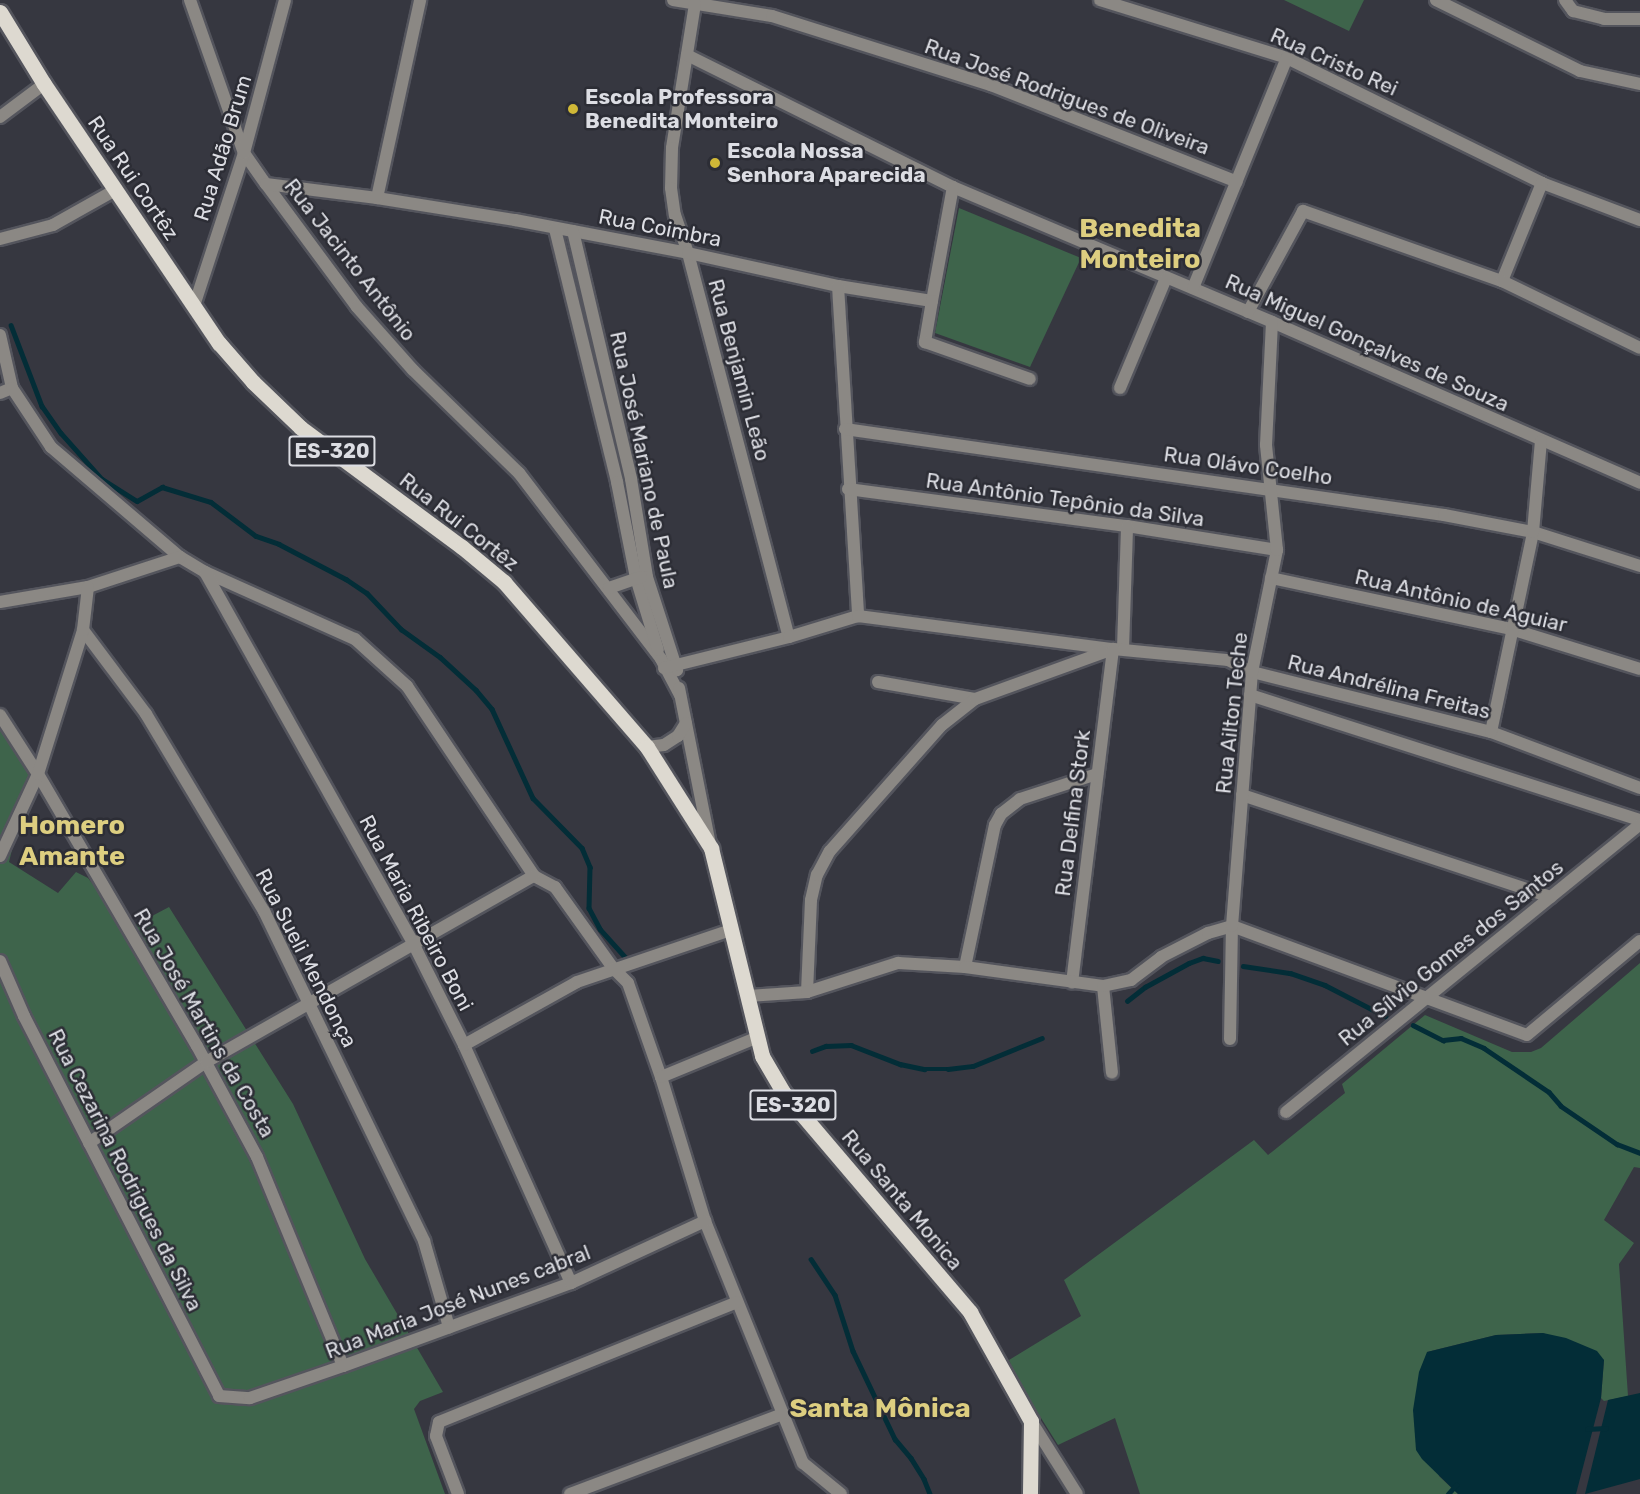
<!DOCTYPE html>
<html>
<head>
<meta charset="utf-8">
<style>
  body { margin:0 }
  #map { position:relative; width:1640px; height:1494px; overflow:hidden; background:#363740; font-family:Rubik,sans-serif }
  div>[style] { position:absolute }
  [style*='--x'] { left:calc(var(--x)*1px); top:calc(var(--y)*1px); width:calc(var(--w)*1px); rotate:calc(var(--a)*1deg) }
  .green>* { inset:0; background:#3e644b }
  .water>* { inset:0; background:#032d37 }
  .stream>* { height:4.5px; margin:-2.25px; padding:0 2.25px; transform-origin:2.25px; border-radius:2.25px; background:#032d37 }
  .roads { filter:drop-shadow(2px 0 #54555d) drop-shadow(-2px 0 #54555d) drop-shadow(0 2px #54555d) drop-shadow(0 -2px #54555d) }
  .street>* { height:12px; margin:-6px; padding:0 6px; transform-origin:6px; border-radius:6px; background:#8b8884 }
  .primary>* { height:15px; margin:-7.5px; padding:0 7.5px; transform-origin:7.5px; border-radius:7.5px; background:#ddd9d0 }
  .dots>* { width:16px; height:16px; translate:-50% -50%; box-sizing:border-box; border:3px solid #2c2d35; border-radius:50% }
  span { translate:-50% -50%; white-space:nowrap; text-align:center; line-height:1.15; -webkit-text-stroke:5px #2c2d35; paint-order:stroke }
  .shield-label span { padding:2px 4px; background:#2c2d35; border:2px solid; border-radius:4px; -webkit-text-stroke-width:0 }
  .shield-label { font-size:20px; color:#dcdde3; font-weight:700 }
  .street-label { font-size:21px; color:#dcdde3 }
  .poi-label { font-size:21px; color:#dcdde3; font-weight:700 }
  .left { translate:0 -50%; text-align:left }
  .district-label { font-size:27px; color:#ddce80; font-weight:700 }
</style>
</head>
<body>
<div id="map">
  <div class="green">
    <i style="clip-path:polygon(1284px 0,1364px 0,1349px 31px)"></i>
    <i style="clip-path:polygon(959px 208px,1081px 258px,1030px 367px,935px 333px)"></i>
    <i style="clip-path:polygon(0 718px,31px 772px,9px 862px,58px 893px,76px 872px,88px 878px,125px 925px,135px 925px,169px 907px,293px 1104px,365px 1259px,443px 1392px,420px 1401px,414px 1409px,445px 1494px,0 1494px)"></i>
    <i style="clip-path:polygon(1640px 963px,1640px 1168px,1634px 1167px,1604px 1220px,1634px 1243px,1619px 1264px,1628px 1396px,1604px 1401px,1601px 1398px,1604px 1360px,1543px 1333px,1496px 1335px,1427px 1352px,1439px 1476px,1458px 1494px,1140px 1494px,1115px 1418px,1058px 1445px,1019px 1383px,1009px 1360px,1081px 1316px,1064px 1280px,1254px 1140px,1268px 1155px,1345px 1093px,1342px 1084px,1425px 1015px,1512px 1052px,1531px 1052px,1541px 1048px)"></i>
  </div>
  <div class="water">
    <i style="clip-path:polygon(1543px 1333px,1566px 1338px,1597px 1351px,1604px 1360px,1601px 1398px,1576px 1494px,1458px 1494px,1422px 1459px,1416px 1450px,1413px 1410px,1419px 1372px,1427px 1352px,1496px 1335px)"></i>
    <i style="clip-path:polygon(1640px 1393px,1640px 1479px,1585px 1494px,1608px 1400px)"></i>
  </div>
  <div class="stream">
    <i style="--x:11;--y:325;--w:87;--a:69.1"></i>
    <i style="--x:42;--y:406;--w:33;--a:55"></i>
    <i style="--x:61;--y:433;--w:62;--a:48.3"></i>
    <i style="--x:102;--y:479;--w:41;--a:32.2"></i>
    <i style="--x:137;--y:501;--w:29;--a:-29"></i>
    <i style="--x:162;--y:487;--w:51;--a:17"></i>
    <i style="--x:211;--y:502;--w:56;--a:37.1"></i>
    <i style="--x:256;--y:536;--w:24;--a:19"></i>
    <i style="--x:279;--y:544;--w:76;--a:27.6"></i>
    <i style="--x:346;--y:579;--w:25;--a:34"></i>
    <i style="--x:367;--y:593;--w:50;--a:46.6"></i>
    <i style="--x:401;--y:629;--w:48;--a:35.7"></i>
    <i style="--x:440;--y:657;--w:49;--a:42.5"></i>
    <i style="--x:476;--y:690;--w:25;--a:50"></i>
    <i style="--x:492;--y:709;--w:98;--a:65.3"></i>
    <i style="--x:533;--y:798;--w:70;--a:45.6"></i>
    <i style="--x:582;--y:848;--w:21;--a:67"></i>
    <i style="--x:590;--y:867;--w:41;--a:91.4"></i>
    <i style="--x:589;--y:908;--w:24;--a:62"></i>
    <i style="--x:600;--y:929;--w:42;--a:47.9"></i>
    <i style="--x:1243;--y:966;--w:48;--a:8.5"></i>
    <i style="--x:1290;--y:973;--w:37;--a:19"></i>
    <i style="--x:1325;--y:985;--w:68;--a:27.3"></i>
    <i style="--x:1127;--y:1001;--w:23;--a:-38"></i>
    <i style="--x:1145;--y:987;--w:50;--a:-28.6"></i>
    <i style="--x:1189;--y:963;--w:15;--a:-20"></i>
    <i style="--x:1203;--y:958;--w:15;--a:11"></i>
    <i style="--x:1413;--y:1025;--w:34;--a:27"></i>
    <i style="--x:1443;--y:1040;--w:18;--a:-6"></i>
    <i style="--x:1461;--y:1038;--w:25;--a:23"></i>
    <i style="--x:1484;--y:1048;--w:78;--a:34.1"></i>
    <i style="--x:1549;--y:1092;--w:18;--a:49"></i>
    <i style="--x:1561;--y:1106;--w:68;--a:34.2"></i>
    <i style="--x:1617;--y:1144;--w:25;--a:21"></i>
    <i style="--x:812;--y:1051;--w:15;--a:-20"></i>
    <i style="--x:826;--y:1046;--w:25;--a:-2"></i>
    <i style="--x:851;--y:1045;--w:53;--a:21.2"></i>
    <i style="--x:900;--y:1064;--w:25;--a:12"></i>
    <i style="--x:924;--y:1069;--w:24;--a:0"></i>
    <i style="--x:948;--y:1069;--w:25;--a:-7"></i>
    <i style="--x:973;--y:1066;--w:74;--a:-22.1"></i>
    <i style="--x:811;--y:1259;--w:43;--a:56.3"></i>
    <i style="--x:835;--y:1295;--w:59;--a:72.2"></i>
    <i style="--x:853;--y:1351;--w:98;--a:64.5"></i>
    <i style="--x:895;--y:1439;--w:25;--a:50"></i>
    <i style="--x:911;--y:1458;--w:25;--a:58"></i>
    <i style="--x:924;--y:1479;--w:16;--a:68"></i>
    <i style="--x:1587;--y:1429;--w:19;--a:-3"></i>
    <i style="--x:1448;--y:1494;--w:12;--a:-48"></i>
  </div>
  <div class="roads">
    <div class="street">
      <i style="--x:190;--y:0;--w:162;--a:70.6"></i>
      <i style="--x:244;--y:153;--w:38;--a:55"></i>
      <i style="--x:266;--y:184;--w:153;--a:53.5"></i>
      <i style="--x:357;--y:307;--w:84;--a:48.4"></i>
      <i style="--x:413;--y:370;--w:148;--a:44.2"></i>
      <i style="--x:519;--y:473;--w:234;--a:52.6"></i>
      <i style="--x:661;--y:659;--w:41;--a:62.2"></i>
      <i style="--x:673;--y:0;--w:100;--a:9.2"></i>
      <i style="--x:772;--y:16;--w:230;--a:17.5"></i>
      <i style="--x:991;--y:85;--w:264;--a:21.5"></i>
      <i style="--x:1100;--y:0;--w:196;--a:17.2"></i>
      <i style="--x:1287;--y:58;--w:284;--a:26.1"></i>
      <i style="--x:1542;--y:183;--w:105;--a:20.7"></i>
      <i style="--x:1436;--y:0;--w:161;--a:26.2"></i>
      <i style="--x:1580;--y:71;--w:61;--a:12.2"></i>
      <i style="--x:1565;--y:0;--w:14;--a:54"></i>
      <i style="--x:1573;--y:11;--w:32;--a:14"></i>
      <i style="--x:1604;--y:19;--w:36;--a:0"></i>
      <i style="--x:695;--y:4;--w:146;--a:99.1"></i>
      <i style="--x:672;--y:148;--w:40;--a:91.4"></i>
      <i style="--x:671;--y:188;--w:27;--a:82"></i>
      <i style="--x:675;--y:215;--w:40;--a:71.1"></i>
      <i style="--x:688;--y:253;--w:397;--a:75.3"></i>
      <i style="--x:687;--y:55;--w:297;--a:26.4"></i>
      <i style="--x:953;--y:187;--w:346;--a:22.9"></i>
      <i style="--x:1272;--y:322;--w:402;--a:23.6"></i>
      <i style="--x:0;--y:117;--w:55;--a:-36.9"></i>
      <i style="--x:266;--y:184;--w:112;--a:7.2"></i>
      <i style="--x:377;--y:198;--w:140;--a:9.1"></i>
      <i style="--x:515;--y:220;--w:176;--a:10.8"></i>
      <i style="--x:688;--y:253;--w:154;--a:12.4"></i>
      <i style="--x:838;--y:286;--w:95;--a:9.1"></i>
      <i style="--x:932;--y:301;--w:116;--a:-79.6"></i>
      <i style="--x:377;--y:198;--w:203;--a:-77.7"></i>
      <i style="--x:555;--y:229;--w:260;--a:76.2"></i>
      <i style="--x:617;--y:482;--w:98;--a:78.8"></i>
      <i style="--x:636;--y:578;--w:75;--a:73"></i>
      <i style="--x:573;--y:231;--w:255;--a:76.8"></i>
      <i style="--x:631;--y:479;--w:99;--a:80.7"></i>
      <i style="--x:647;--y:577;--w:98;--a:72.1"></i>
      <i style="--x:0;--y:239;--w:55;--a:-14.8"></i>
      <i style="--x:53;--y:225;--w:73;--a:-29.4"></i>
      <i style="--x:1502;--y:281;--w:106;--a:-67.8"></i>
      <i style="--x:838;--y:286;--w:331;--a:86.5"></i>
      <i style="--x:1193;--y:288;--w:248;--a:-67.8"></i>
      <i style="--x:932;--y:301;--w:42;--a:99.7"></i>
      <i style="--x:925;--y:342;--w:111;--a:19.4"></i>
      <i style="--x:194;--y:306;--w:161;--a:-71.9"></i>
      <i style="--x:244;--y:153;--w:158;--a:-75"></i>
      <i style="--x:1248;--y:312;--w:115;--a:-61.4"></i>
      <i style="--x:1303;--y:211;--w:211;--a:19.4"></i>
      <i style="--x:1502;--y:281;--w:153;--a:25.9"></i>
      <i style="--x:0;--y:335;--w:54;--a:77.2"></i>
      <i style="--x:12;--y:388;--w:13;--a:157"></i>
      <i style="--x:12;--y:388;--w:71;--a:56.5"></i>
      <i style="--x:51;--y:447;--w:170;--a:40.5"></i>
      <i style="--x:180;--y:557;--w:29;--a:31"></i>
      <i style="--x:205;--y:572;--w:164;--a:24.1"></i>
      <i style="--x:355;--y:639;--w:70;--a:42.1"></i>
      <i style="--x:407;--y:686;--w:229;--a:56.2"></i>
      <i style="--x:534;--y:876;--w:24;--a:28"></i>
      <i style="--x:555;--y:887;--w:100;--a:54.4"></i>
      <i style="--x:613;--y:968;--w:21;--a:45"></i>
      <i style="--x:628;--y:983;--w:100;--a:70.7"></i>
      <i style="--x:661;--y:1077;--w:151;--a:73"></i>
      <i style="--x:705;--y:1221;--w:261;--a:68"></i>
      <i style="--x:803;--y:1463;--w:49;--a:39.2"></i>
      <i style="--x:1120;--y:388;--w:119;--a:-67.3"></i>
      <i style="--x:845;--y:429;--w:605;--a:8.17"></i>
      <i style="--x:1444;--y:515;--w:91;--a:10.8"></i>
      <i style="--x:1533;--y:532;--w:112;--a:17.6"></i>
      <i style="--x:848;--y:489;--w:281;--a:7.6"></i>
      <i style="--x:1127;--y:526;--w:152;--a:9.1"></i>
      <i style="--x:205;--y:572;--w:428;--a:60.7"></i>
      <i style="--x:414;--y:945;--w:112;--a:63.4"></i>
      <i style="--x:464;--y:1045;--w:261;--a:65.8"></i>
      <i style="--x:1271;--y:578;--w:245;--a:12"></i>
      <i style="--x:1511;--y:629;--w:135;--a:17.2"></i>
      <i style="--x:609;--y:588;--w:34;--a:-19"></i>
      <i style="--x:0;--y:602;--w:89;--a:-9.7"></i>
      <i style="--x:88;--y:587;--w:97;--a:-18.1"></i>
      <i style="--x:83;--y:630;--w:105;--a:53.1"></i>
      <i style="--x:146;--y:714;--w:230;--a:59.1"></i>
      <i style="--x:264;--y:911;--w:367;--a:64.1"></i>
      <i style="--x:424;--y:1241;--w:90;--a:73.8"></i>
      <i style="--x:1123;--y:649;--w:123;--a:-88.1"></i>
      <i style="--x:664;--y:668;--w:129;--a:-13.9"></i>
      <i style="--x:789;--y:637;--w:72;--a:-16.9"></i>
      <i style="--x:858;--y:616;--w:257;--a:7.4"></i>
      <i style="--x:1113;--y:649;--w:116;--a:5.5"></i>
      <i style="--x:1228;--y:660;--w:27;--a:27"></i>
      <i style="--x:1252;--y:672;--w:246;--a:14.1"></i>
      <i style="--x:1491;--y:732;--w:159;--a:20.6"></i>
      <i style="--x:878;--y:682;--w:98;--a:9.9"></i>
      <i style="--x:679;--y:688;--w:159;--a:78.8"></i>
      <i style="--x:1250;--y:695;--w:410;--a:17.8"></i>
      <i style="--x:0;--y:715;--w:70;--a:57.2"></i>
      <i style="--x:38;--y:774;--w:315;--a:59.7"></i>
      <i style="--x:197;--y:1046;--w:126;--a:61.6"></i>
      <i style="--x:257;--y:1157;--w:226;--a:67.6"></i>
      <i style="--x:1491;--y:732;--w:204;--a:-78.1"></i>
      <i style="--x:1533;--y:532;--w:91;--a:-85"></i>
      <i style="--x:647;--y:747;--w:17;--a:-7"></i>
      <i style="--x:664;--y:745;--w:17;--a:-33"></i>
      <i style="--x:678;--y:736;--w:15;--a:-58"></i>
      <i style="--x:1242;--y:795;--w:325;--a:18.3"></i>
      <i style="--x:0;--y:856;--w:90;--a:-65.1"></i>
      <i style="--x:38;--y:774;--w:151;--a:-72.6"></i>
      <i style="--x:83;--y:630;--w:43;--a:-83.4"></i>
      <i style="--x:0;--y:961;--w:60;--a:66.4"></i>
      <i style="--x:24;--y:1016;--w:427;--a:62.8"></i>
      <i style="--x:219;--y:1396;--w:31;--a:4"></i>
      <i style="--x:250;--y:1398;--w:98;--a:-19"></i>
      <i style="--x:343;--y:1366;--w:243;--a:-20"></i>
      <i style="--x:571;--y:1283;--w:148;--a:-24.8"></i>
      <i style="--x:965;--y:967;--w:145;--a:-78.1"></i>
      <i style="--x:995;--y:825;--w:13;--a:-61"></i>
      <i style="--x:1001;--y:814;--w:24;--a:-38"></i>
      <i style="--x:1020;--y:799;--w:81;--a:-18"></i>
      <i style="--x:1103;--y:986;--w:87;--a:84.1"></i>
      <i style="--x:807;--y:992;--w:92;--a:-87.5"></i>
      <i style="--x:811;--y:900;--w:26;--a:-77"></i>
      <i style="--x:817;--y:875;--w:27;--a:-62"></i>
      <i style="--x:830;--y:851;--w:169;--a:-48.4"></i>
      <i style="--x:942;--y:725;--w:42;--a:-38.2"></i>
      <i style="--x:975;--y:699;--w:147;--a:-19.9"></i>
      <i style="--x:1113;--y:649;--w:336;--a:97"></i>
      <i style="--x:748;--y:996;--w:59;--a:-3.9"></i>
      <i style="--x:807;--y:992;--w:96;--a:-17.7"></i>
      <i style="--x:898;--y:963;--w:67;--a:3.4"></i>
      <i style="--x:965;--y:967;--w:139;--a:7.8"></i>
      <i style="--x:1103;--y:986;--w:29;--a:-12"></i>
      <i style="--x:1131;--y:980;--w:38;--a:-37"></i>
      <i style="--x:1161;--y:957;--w:53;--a:-27.1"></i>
      <i style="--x:1208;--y:933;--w:25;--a:-16"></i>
      <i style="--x:1232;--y:926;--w:314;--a:20.3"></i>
      <i style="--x:1527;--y:1035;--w:147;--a:-39.8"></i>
      <i style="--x:1230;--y:1039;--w:113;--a:-89"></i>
      <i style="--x:1232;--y:926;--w:255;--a:-85.5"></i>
      <i style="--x:1252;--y:672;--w:125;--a:-78.4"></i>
      <i style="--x:1277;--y:550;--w:106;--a:-96"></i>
      <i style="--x:1266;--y:445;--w:123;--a:-87.2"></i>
      <i style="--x:464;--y:1045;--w:129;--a:-29.1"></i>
      <i style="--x:577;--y:982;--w:163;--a:-18.7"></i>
      <i style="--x:661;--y:1077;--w:105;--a:-22.4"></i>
      <i style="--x:1286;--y:1112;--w:456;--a:-39.1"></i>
      <i style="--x:89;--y:1143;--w:142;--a:-34.7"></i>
      <i style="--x:206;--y:1062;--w:377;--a:-29.6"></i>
      <i style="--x:1031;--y:1421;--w:86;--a:57.8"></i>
      <i style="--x:458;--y:1494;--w:62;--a:-110.8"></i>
      <i style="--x:436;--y:1436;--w:14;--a:-78"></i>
      <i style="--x:439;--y:1422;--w:321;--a:-21.9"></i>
      <i style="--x:570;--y:1494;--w:228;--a:-20.6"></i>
    </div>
    <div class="primary">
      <i style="--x:0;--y:12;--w:84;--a:58.6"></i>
      <i style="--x:44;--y:84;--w:313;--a:56"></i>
      <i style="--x:219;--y:343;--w:52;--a:48.9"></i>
      <i style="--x:253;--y:382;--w:66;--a:43.8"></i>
      <i style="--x:301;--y:428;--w:200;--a:36.5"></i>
      <i style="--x:462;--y:547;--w:55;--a:39.8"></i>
      <i style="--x:504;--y:582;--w:218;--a:49.1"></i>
      <i style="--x:647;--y:747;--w:120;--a:57.6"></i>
      <i style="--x:711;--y:848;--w:214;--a:76.2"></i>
      <i style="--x:762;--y:1056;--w:42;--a:59.7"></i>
      <i style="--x:783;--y:1092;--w:289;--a:49.6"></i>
      <i style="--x:970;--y:1312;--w:125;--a:60.8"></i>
      <i style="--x:1031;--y:1421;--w:73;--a:90.8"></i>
    </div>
  </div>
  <div class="dots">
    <i style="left:573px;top:109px;background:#d0b837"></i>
    <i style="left:715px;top:163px;background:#d0b837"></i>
  </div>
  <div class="shield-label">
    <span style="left:332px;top:451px">ES-320</span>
    <span style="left:793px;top:1105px">ES-320</span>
  </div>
  <div class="street-label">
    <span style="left:1334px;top:62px;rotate:24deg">Rua Cristo Rei</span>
    <span style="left:1067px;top:97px;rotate:20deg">Rua José Rodrigues de Oliveira</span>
    <span style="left:223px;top:148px;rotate:-73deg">Rua Adão Brum</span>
    <span style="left:133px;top:178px;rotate:56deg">Rua Rui Cortêz</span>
    <span style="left:660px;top:228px;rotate:11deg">Rua Coimbra</span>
    <span style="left:350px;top:260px;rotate:52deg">Rua Jacinto Antônio</span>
    <span style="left:1367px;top:343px;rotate:24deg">Rua Miguel Gonçalves de Souza</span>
    <span style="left:739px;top:370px;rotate:75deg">Rua Benjamin Leão</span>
    <span style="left:644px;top:460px;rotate:78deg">Rua José Mariano de Paula</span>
    <span style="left:1248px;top:466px;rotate:8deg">Rua Olávo Coelho</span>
    <span style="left:1065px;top:500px;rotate:8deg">Rua Antônio Tepônio da Silva</span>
    <span style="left:459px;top:522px;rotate:38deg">Rua Rui Cortêz</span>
    <span style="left:1461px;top:601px;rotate:13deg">Rua Antônio de Aguiar</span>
    <span style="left:1389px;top:687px;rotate:14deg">Rua Andrélina Freitas</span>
    <span style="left:1232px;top:713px;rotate:-84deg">Rua Ailton Teche</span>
    <span style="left:1073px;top:813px;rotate:-83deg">Rua Delfina Stork</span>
    <span style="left:416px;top:913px;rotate:62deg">Rua Maria Ribeiro Boni</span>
    <span style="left:1451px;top:953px;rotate:-39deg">Rua Sílvio Gomes dos Santos</span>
    <span style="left:306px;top:958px;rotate:63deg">Rua Sueli Mendonça</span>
    <span style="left:204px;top:1023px;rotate:60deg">Rua José Martins da Costa</span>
    <span style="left:125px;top:1170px;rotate:63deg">Rua Cezarina Rodrigues da Silva</span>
    <span style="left:902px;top:1200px;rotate:50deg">Rua Santa Monica</span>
    <span style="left:458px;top:1302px;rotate:-21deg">Rua Maria José Nunes cabral</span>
  </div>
  <div class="poi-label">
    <span class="left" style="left:585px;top:109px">Escola Professora<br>Benedita Monteiro</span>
    <span class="left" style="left:727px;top:163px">Escola Nossa<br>Senhora Aparecida</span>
  </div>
  <div class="district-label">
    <span style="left:1140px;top:244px">Benedita<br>Monteiro</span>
    <span style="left:72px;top:841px">Homero<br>Amante</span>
    <span style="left:880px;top:1409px">Santa Mônica</span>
  </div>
</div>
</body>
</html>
